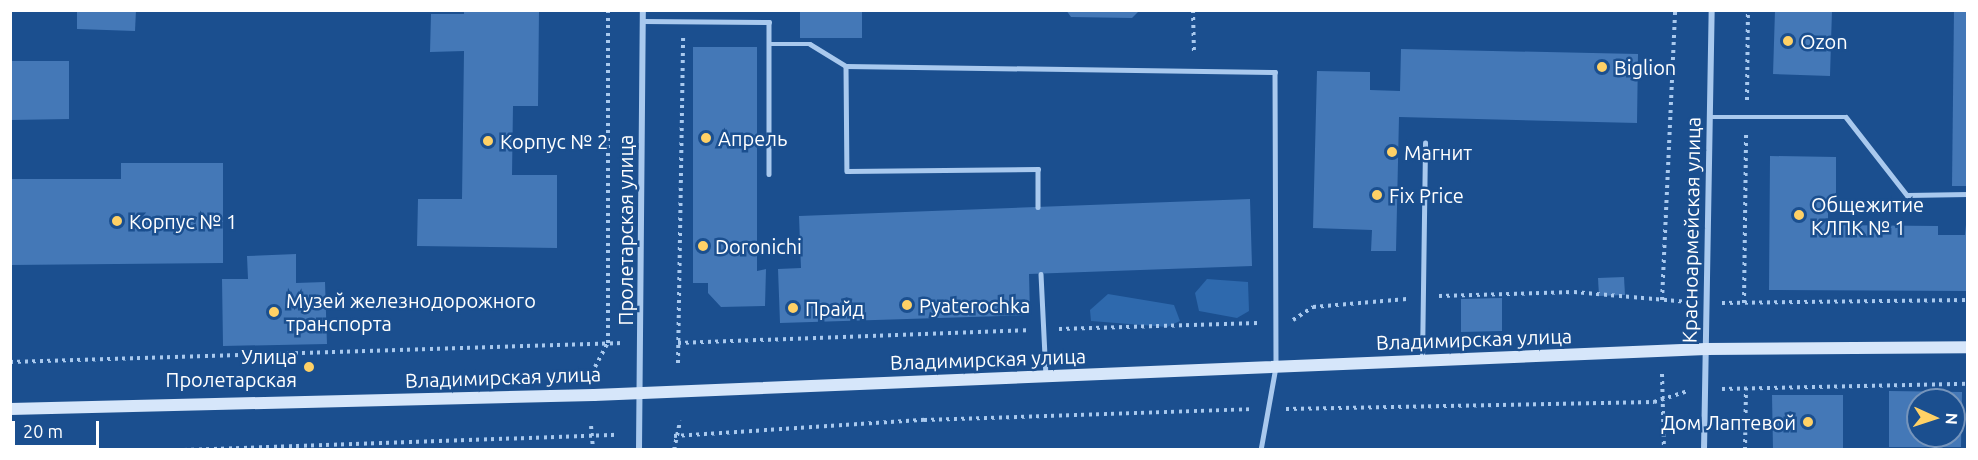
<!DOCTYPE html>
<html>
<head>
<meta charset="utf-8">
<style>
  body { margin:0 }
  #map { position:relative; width:1978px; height:460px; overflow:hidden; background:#1b4f8f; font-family:Ubuntu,sans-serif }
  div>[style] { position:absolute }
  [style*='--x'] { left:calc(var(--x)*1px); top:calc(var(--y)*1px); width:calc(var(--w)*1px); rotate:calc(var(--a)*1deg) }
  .green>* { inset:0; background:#2e69ad }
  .building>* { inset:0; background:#4478b7 }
  .path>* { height:4px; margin-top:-2px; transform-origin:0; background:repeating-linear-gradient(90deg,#a9c9ee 0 3px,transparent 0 7.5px) }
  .service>* { height:4.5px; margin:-2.25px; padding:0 2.25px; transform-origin:2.25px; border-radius:2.25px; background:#a9c9ee }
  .minor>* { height:6px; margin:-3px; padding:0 3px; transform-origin:3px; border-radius:3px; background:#a9c9ee }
  .secondary>* { height:12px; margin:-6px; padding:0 6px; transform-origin:6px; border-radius:6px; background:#d6e6fa }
  .dots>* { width:16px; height:16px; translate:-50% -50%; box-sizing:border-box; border:3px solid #1b4f8f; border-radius:50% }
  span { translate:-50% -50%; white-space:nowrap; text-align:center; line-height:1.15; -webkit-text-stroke:5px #1b4f8f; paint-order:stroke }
  .poi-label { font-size:20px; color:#fff }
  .left { translate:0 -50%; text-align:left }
  .right { translate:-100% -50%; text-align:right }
  .street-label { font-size:20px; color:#fff }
  .frame { position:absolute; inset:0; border:12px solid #fff; pointer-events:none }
  .north { position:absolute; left:1906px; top:388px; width:60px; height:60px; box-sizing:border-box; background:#1b4f8f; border:2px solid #7695bc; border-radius:50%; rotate:93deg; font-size:16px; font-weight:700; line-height:24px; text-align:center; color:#fff }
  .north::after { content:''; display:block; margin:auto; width:21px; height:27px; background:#ffd166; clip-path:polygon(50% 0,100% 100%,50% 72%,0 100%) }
  .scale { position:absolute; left:12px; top:421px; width:87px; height:27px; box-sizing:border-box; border:3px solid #fff; border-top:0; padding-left:8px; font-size:18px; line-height:21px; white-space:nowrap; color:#fff; -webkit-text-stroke:4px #1b4f8f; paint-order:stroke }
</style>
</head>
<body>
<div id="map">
  <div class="green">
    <i style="clip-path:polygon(1207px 279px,1248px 282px,1249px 311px,1237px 318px,1199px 311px,1195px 293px)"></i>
    <i style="clip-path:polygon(1108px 294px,1174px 305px,1180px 321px,1167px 327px,1091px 321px,1090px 310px)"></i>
  </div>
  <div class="building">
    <i style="clip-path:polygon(77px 10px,136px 10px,135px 31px,77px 29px)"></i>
    <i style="clip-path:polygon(464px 10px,539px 10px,538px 106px,513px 106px,512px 175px,557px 175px,557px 248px,417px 246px,418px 199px,462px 199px,464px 51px,430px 52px,431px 14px,464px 14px)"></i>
    <i style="clip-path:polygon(1066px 10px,1140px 10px,1132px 18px,1071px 17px)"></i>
    <i style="clip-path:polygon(1775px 10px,1832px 10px,1830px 76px,1773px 74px)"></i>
    <i style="clip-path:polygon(1954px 10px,1968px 10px,1968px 186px,1952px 186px)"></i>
    <i style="clip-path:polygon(800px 11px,862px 12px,862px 38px,800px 38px)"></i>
    <i style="clip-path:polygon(693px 47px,757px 47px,757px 271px,766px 269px,765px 306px,721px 307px,708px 293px,708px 283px,693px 283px)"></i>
    <i style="clip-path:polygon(1401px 49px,1638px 54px,1637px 123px,1399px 117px,1396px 251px,1371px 251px,1372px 230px,1313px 228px,1317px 71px,1370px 72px,1370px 90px,1400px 91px)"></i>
    <i style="clip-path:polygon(10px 61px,69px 61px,69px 119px,10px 120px)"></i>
    <i style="clip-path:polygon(1770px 156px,1836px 157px,1836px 196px,1828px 196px,1828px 225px,1938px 226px,1938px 235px,1965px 235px,1968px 204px,1968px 291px,1769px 290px)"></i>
    <i style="clip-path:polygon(121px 163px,223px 163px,223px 263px,10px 265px,10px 179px,121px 179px)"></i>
    <i style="clip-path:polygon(1250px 199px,1252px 266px,1029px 274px,1030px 315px,780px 323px,778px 269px,801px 268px,799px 216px)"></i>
    <i style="clip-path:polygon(296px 254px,296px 283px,325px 282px,327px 344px,223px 346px,222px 279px,248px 279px,247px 256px)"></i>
    <i style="clip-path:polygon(1624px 277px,1625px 295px,1599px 296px,1598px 278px)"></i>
    <i style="clip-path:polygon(1502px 298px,1502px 331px,1461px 332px,1461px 299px)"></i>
    <i style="clip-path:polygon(evenodd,1889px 391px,1962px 392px,1961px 447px,1889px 447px,1889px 391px,1918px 400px,1954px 400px,1954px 436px,1918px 436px,1918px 400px)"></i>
    <i style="clip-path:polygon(1772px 395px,1843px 395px,1843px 450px,1773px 450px)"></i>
  </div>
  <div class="path">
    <i style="--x:1193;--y:10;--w:45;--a:88.7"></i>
    <i style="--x:1747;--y:100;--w:90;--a:-89.4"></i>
    <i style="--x:1439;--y:296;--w:135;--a:-1.7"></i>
    <i style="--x:1574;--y:292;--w:115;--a:5"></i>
    <i style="--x:1662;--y:300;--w:290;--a:-87.4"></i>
    <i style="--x:1722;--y:303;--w:246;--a:-0.7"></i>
    <i style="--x:1744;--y:303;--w:169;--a:-89.3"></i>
    <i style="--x:1293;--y:320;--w:24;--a:-33"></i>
    <i style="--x:1313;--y:307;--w:94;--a:-4.9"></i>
    <i style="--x:1059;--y:329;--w:199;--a:-1.7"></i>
    <i style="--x:678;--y:343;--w:350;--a:-2.1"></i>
    <i style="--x:10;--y:362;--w:614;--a:-1.77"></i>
    <i style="--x:678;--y:363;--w:326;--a:-89.1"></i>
    <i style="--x:595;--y:367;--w:27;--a:-62"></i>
    <i style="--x:608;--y:343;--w:333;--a:-90"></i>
    <i style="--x:1662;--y:374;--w:76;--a:88.5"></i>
    <i style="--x:1722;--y:389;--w:246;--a:-1.2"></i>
    <i style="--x:1286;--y:409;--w:368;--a:-1.1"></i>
    <i style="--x:1654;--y:402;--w:36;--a:-18"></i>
    <i style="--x:591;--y:426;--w:24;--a:85"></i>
    <i style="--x:674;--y:436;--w:251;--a:-3.7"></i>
    <i style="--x:924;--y:420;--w:328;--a:-1.9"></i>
    <i style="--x:184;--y:450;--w:434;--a:-2"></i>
    <i style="--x:674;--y:450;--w:30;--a:-78"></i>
    <i style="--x:1745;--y:450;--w:62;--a:-89.1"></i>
  </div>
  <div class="service">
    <i style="--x:643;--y:21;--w:126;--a:0.5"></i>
    <i style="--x:769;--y:22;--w:152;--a:90"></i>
    <i style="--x:769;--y:44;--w:41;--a:0"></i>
    <i style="--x:810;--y:44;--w:42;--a:31.4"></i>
    <i style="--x:846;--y:66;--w:429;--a:0.8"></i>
    <i style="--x:1275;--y:72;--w:295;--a:89.8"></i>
    <i style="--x:1276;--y:367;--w:84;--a:100.2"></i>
    <i style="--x:846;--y:66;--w:105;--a:89.5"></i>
    <i style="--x:847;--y:171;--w:191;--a:-0.6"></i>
    <i style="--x:1038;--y:169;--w:38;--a:90"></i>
    <i style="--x:1710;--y:117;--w:136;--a:0"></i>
    <i style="--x:1846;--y:117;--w:99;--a:52"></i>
    <i style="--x:1907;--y:195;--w:61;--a:-0.9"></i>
    <i style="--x:1041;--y:274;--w:102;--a:87.2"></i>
    <i style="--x:1422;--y:361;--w:218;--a:-89.2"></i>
  </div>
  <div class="minor">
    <i style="--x:639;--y:450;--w:440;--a:-89.5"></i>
    <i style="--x:1704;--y:450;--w:440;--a:-89"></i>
  </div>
  <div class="secondary">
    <i style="--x:10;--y:409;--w:584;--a:-1.37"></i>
    <i style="--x:594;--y:395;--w:1113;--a:-2.37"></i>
    <i style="--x:1706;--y:349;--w:262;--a:-0.4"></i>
  </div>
  <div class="dots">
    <i style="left:1788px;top:41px;background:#ffd166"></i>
    <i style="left:1602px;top:67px;background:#ffd166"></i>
    <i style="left:706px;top:138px;background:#ffd166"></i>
    <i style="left:488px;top:141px;background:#ffd166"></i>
    <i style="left:1392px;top:152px;background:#ffd166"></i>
    <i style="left:1377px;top:195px;background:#ffd166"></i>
    <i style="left:1799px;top:215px;background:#ffd166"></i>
    <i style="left:117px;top:221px;background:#ffd166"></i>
    <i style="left:703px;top:246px;background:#ffd166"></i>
    <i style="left:907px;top:305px;background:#ffd166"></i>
    <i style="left:793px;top:308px;background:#ffd166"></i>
    <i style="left:274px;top:312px;background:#ffd166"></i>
    <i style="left:309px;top:367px;background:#ffd166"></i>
    <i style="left:1808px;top:422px;background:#ffd166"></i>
  </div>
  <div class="poi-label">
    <span class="left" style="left:1800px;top:41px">Ozon</span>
    <span class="left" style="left:1614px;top:67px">Biglion</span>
    <span class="left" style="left:718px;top:138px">Апрель</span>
    <span class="left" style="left:500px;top:141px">Корпус № 2</span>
    <span class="left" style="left:1404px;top:152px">Магнит</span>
    <span class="left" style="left:1389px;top:195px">Fix Price</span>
    <span class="left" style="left:1811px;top:216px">Общежитие<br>КЛПК № 1</span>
    <span class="left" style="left:129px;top:221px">Корпус № 1</span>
    <span class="left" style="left:715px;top:246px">Doronichi</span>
    <span class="left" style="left:286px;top:312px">Музей железнодорожного<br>транспорта</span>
    <span class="left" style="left:919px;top:305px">Pyaterochka</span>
    <span class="left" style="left:805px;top:308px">Прайд</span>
    <span class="right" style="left:297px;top:368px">Улица<br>Пролетарская</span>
    <span class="right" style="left:1796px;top:422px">Дом Лаптевой</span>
  </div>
  <div class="street-label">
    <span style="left:625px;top:230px;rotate:-90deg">Пролетарская улица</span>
    <span style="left:1691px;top:230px;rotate:-89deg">Красноармейская улица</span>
    <span style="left:1474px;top:339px;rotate:-2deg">Владимирская улица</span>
    <span style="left:988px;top:359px;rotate:-2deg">Владимирская улица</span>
    <span style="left:503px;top:377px;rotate:-2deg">Владимирская улица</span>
  </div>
  <div class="frame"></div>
  <div class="north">N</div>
  <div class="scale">20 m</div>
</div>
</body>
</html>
